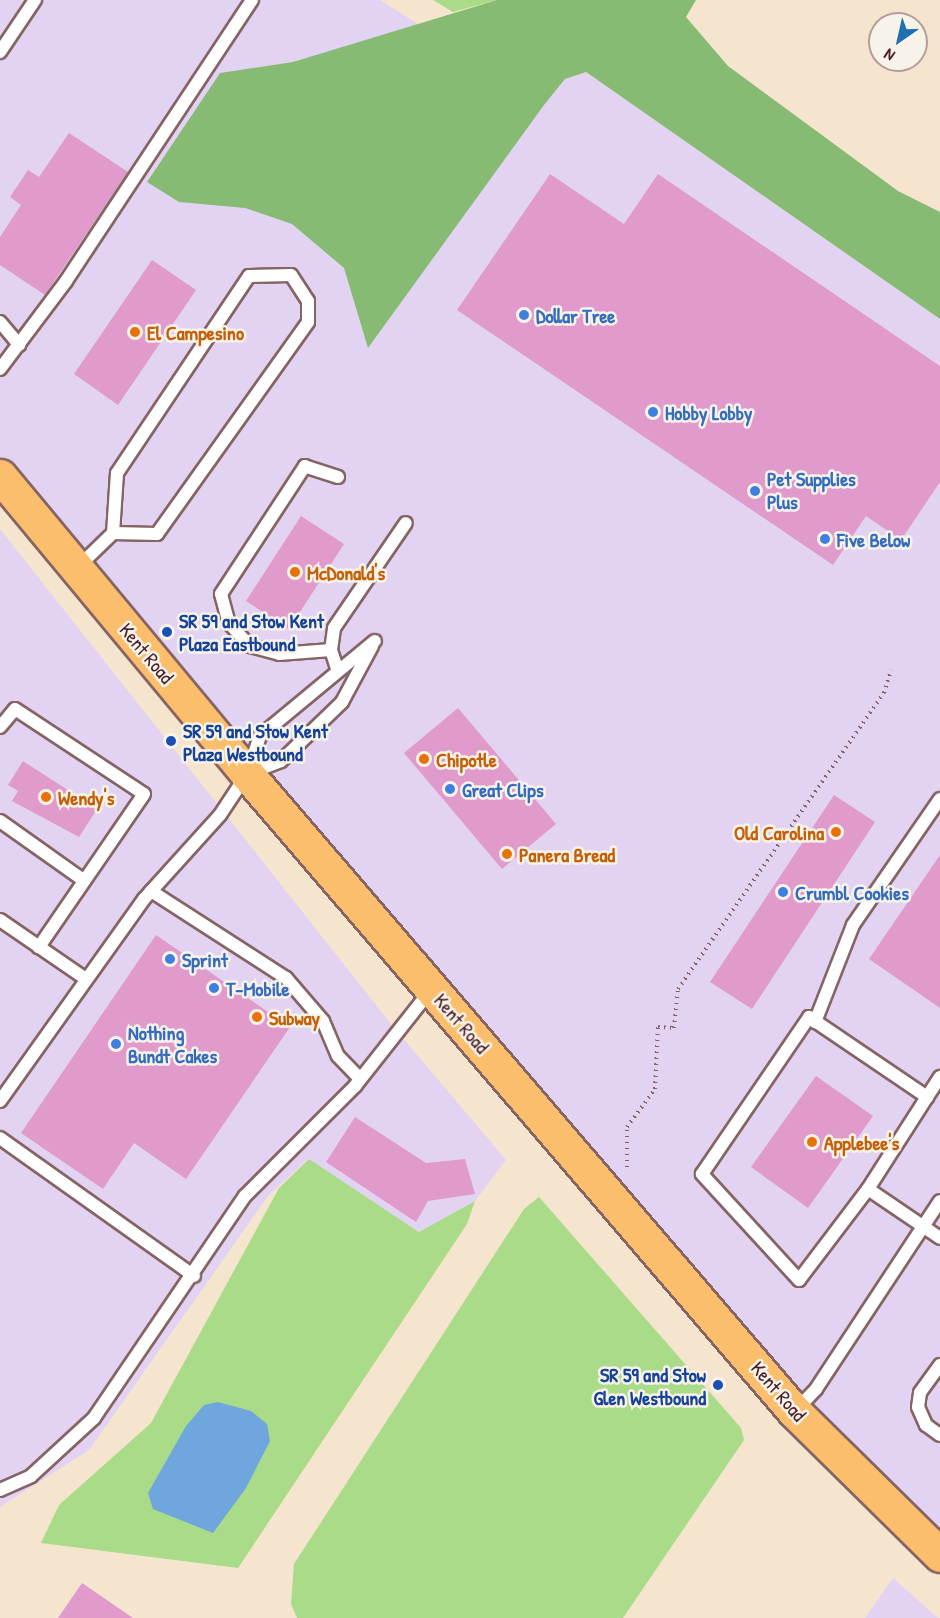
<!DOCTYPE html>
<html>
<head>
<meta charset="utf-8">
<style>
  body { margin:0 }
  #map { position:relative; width:940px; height:1618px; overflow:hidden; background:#f5e5cf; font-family:"Patrick Hand",sans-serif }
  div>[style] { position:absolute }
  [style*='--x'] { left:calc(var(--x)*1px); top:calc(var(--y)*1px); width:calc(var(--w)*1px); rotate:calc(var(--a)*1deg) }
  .built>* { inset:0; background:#e3d3f2 }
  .green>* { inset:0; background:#aadb88 }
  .forest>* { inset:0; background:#87bb74 }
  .water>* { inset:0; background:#6ea6dd }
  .building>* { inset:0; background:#e09acc }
  .path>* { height:4px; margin-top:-2px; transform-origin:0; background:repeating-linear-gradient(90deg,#866464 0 1.5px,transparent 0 6px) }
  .roads { filter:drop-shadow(2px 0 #866464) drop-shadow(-2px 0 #866464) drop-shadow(0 2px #866464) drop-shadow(0 -2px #866464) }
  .lane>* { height:12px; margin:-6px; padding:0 6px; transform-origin:6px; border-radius:6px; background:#fff }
  .primary>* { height:33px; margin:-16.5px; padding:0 16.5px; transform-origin:16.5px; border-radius:16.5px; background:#fabe6d }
  .dots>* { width:16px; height:16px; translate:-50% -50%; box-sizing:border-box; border:3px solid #f7f3e8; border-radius:50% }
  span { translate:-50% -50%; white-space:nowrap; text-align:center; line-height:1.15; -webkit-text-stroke:5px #f7f3e8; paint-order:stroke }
  .shop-label { font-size:20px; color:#366cbe; font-weight:700 }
  .left { translate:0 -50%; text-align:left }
  .food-label { font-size:20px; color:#c56008; font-weight:700 }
  .right { translate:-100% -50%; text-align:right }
  .transit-label { font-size:20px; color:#164399; font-weight:700 }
  .street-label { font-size:20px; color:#4a1f2b }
  .north { position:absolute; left:868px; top:12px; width:60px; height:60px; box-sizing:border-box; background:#f7f3e8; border:2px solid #b29e9c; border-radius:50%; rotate:214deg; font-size:16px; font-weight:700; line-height:24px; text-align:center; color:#4a1f2b }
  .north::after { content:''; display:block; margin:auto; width:21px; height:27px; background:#1f6fb2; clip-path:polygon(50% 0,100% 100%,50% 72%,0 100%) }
</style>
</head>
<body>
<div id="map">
  <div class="built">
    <i style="clip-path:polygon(0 0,380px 0,544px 104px,565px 79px,586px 72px,940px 319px,940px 1543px,747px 1342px,0 466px)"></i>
    <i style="clip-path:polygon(0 529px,391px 1024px,506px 1160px,475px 1201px,419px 1232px,308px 1159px,268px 1196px,89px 1450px,0 1507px)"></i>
    <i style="clip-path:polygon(893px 1578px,938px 1618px,865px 1618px)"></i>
  </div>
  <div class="green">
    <i style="clip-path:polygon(433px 0,497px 0,453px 12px)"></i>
    <i style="clip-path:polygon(309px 1159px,419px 1232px,475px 1201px,467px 1224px,238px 1568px,41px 1543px,59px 1505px,151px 1423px,279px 1188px)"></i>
    <i style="clip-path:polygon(539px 1197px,741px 1428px,744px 1440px,623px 1618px,297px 1618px,291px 1604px,294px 1564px,524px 1209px)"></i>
  </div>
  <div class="forest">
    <i style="clip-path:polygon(497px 0,696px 0,686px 17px,728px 66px,898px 191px,940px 212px,940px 319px,586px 72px,565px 79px,544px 105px,368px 348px,344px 268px,292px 224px,245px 208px,179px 202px,147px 182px,220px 73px,293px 62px)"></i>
  </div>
  <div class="water">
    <i style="clip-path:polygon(218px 1402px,251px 1411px,267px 1424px,270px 1441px,246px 1488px,213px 1533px,153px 1509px,148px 1493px,186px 1426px,204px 1405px)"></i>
  </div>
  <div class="building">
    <i style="clip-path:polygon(69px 133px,128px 172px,45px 295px,0 265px,0 237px,21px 205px,10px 197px,28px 170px,39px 177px)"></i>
    <i style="clip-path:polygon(550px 174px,624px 224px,658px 174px,940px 366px,940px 482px,901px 540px,866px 516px,833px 565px,457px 310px)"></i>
    <i style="clip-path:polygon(152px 260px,196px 290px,118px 405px,74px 374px)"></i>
    <i style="clip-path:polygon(301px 516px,344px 544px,289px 629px,246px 601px)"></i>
    <i style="clip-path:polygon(458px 708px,556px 824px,502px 869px,404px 753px)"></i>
    <i style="clip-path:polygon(23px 761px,97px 809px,79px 837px,12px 801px,18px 791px,8px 785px)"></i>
    <i style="clip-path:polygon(834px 795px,875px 822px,752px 1009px,710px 982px)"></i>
    <i style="clip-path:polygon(940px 855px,940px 1008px,869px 959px)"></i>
    <i style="clip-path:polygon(156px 935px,290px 1027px,186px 1179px,134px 1143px,103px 1189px,21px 1133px)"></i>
    <i style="clip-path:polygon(816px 1076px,873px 1116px,808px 1208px,751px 1167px)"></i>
    <i style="clip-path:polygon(355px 1117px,426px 1163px,465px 1159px,475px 1194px,428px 1201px,416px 1222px,326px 1162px)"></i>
    <i style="clip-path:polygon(82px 1583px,133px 1618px,58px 1618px)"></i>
  </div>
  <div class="path">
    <i style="--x:627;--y:1167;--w:40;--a:-90"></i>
    <i style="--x:627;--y:1127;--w:47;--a:-53.6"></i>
    <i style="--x:655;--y:1089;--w:62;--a:-87.2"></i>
    <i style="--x:658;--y:1027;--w:16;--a:4"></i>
    <i style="--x:674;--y:1028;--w:39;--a:-84"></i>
    <i style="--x:678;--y:989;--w:361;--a:-55.2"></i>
    <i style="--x:884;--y:693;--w:24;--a:-73"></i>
  </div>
  <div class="roads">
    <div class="lane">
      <i style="--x:0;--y:52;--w:63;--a:-56.1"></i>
      <i style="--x:0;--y:322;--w:30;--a:50"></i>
      <i style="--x:0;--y:369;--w:110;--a:-53.1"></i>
      <i style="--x:66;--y:281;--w:337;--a:-56.5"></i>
      <i style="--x:338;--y:477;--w:35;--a:-162"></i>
      <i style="--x:305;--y:466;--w:153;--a:123.3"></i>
      <i style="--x:221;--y:594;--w:30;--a:75"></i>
      <i style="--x:229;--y:623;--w:31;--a:48"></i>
      <i style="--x:250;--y:646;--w:30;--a:15"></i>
      <i style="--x:279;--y:654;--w:52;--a:-4.4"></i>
      <i style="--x:331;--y:650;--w:22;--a:72"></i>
      <i style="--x:78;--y:567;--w:49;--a:-44.2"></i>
      <i style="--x:113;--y:533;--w:44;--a:1.3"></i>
      <i style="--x:157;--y:534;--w:260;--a:-54.5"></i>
      <i style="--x:308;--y:322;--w:21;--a:-90"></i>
      <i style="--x:308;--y:301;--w:31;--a:-123"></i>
      <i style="--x:291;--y:275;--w:42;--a:178.6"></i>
      <i style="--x:249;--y:276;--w:237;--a:123.8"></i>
      <i style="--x:117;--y:473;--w:60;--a:93.8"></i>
      <i style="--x:331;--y:650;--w:22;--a:-82"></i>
      <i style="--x:334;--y:628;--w:127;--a:-55.6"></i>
      <i style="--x:0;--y:727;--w:23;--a:-50"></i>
      <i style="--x:15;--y:709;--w:154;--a:33.4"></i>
      <i style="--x:144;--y:794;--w:186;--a:124.5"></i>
      <i style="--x:250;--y:773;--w:33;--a:-21"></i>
      <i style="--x:281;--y:761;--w:85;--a:-44"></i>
      <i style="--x:342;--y:702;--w:64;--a:-61.8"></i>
      <i style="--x:0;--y:821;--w:100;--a:35.3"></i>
      <i style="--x:151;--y:891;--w:161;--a:32.8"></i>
      <i style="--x:286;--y:978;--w:57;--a:49.3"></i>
      <i style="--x:323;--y:1021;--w:38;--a:67"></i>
      <i style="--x:338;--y:1056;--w:32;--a:46"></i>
      <i style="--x:0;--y:920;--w:104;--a:34.5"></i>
      <i style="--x:815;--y:1022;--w:104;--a:-68.6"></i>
      <i style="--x:853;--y:925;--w:153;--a:-55.4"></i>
      <i style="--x:927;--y:1097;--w:24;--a:-57"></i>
      <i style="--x:0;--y:1101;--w:248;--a:-54.5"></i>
      <i style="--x:144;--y:899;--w:113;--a:-47.9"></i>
      <i style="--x:220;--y:815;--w:49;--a:-56.6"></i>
      <i style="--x:247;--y:774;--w:40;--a:-71.1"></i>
      <i style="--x:260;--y:736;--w:149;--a:-39.6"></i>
      <i style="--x:0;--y:1138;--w:238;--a:35.4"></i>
      <i style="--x:868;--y:1189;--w:114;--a:127.2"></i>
      <i style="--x:799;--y:1280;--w:144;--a:-132.5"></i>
      <i style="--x:702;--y:1174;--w:190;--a:-55.7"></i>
      <i style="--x:809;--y:1017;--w:143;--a:34.1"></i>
      <i style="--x:927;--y:1097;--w:109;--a:122.7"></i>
      <i style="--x:868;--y:1189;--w:87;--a:34.2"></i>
      <i style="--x:940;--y:1365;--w:34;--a:126"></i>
      <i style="--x:920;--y:1393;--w:14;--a:98"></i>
      <i style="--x:918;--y:1407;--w:20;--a:66"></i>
      <i style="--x:926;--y:1425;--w:17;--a:36"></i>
      <i style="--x:796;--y:1410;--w:29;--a:-46"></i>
      <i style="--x:816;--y:1389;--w:225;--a:-56.6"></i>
      <i style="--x:0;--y:1490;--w:34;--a:-24"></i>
      <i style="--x:31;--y:1476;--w:86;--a:-42.6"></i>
      <i style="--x:94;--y:1418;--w:268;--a:-55.8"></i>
      <i style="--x:245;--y:1196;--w:156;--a:-45"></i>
      <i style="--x:355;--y:1086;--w:121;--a:-51.7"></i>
    </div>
    <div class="primary">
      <i style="--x:0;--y:476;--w:387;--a:50.3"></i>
      <i style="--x:247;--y:774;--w:840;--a:49.35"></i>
      <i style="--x:794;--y:1411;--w:205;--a:44.6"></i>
    </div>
  </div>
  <div class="dots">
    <i style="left:524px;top:315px;background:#3f7fe0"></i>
    <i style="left:135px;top:332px;background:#e8710a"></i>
    <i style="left:653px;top:412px;background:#3f7fe0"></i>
    <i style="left:755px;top:491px;background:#3f7fe0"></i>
    <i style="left:825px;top:539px;background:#3f7fe0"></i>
    <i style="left:295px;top:572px;background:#e8710a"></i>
    <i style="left:167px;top:632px;background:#1a4fb4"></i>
    <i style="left:171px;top:741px;background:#1a4fb4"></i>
    <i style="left:424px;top:759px;background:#e8710a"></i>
    <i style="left:450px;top:789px;background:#3f7fe0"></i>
    <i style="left:46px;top:797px;background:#e8710a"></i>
    <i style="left:836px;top:832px;background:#e8710a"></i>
    <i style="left:507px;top:854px;background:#e8710a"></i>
    <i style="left:783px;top:892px;background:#3f7fe0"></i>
    <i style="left:170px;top:959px;background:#3f7fe0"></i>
    <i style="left:214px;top:988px;background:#3f7fe0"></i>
    <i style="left:257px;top:1017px;background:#e8710a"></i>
    <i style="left:116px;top:1044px;background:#3f7fe0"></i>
    <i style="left:812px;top:1142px;background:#e8710a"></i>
    <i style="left:718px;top:1385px;background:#1a4fb4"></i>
  </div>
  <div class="shop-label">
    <span class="left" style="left:536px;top:315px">Dollar Tree</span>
    <span class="left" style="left:665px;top:412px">Hobby Lobby</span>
    <span class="left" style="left:767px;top:490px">Pet Supplies<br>Plus</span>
    <span class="left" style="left:837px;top:539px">Five Below</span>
    <span class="left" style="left:462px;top:789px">Great Clips</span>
    <span class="left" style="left:795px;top:892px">Crumbl Cookies</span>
    <span class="left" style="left:182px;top:959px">Sprint</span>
    <span class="left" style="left:226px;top:988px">T-Mobile</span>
    <span class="left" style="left:128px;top:1044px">Nothing<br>Bundt Cakes</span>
  </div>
  <div class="food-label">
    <span class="left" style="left:147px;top:332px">El Campesino</span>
    <span class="left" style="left:307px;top:572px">McDonald's</span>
    <span class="left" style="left:436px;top:759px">Chipotle</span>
    <span class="left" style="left:58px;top:797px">Wendy's</span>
    <span class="right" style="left:824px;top:832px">Old Carolina</span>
    <span class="left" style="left:519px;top:854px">Panera Bread</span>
    <span class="left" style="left:269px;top:1017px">Subway</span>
    <span class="left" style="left:824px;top:1142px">Applebee's</span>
  </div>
  <div class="transit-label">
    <span class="left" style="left:179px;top:632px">SR 59 and Stow Kent<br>Plaza Eastbound</span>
    <span class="left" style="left:183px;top:742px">SR 59 and Stow Kent<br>Plaza Westbound</span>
    <span class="right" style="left:706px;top:1386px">SR 59 and Stow<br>Glen Westbound</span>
  </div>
  <div class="street-label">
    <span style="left:147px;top:653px;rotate:50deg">Kent Road</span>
    <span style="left:462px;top:1023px;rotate:49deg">Kent Road</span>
    <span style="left:779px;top:1391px;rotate:49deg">Kent Road</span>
  </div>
  <div class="north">N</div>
</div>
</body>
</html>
